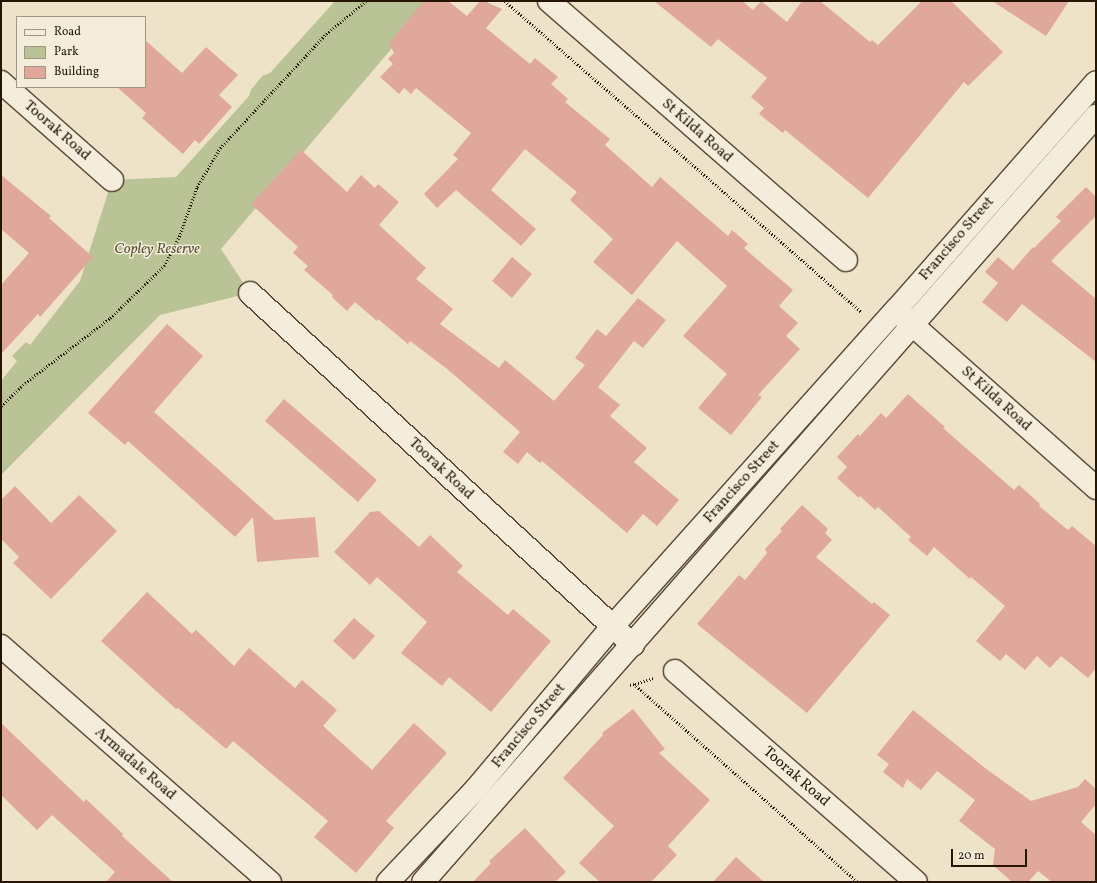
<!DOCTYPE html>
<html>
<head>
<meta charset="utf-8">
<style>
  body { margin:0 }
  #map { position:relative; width:1097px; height:883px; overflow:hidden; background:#eee3c9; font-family:Vollkorn,serif }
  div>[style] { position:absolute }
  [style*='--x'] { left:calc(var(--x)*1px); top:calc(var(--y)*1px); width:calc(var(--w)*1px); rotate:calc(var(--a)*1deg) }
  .green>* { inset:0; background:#bac395 }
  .building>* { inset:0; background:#e0a79b }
  .path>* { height:2.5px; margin-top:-1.25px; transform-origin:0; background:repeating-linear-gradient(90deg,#271504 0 1px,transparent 0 3px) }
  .roads { filter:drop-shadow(1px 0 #594835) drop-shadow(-1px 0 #594835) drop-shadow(0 1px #594835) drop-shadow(0 -1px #594835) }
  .street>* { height:22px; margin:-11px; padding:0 11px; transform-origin:11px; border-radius:11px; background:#f4eddc }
  .secondary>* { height:22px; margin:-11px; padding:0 11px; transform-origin:11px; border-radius:11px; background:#f4eddc }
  span { translate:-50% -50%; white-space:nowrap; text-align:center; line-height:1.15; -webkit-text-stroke:3px #f4eddc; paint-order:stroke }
  .street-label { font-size:15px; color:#271504 }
  .park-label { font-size:15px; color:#5a5237; font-style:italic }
  .frame { position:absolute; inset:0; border:2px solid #271504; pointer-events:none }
  .legend { position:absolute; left:16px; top:16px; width:130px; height:72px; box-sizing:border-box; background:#f4eddc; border:1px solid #a29786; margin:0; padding:5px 7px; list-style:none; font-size:12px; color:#271504 }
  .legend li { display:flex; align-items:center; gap:8px; height:20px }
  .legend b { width:20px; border:1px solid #a29786 }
  .scale { position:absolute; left:951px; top:849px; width:76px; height:18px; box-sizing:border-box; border:2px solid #271504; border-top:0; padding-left:5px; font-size:12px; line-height:14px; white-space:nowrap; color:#271504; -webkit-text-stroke:3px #f4eddc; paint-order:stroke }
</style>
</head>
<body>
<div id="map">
  <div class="green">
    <i style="clip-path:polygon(335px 1px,432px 1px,221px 249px,250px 293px,160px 315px,1px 475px,1px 381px,17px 361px,12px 356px,26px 342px,30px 345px,80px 281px,112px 180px,176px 177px,249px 96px,251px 90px,262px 76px,270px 73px)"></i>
  </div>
  <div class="building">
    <i style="clip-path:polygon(424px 1px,448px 1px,467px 16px,480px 1px,484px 1px,502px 9px,486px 28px,530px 64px,535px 58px,558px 77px,551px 84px,568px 99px,565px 102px,610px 139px,605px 145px,652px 187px,660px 177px,728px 236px,732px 230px,748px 244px,744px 248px,793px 290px,779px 306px,798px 323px,786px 336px,800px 349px,758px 395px,762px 397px,731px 435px,698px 408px,727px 374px,683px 336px,727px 286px,677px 241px,632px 295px,593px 262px,613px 239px,570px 200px,577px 192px,525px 149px,491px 190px,536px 229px,521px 246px,456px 190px,437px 208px,424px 194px,458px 159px,453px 155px,471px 133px,416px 88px,411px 94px,404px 88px,399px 94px,380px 77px,393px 64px,388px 59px,394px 53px,389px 43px)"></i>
    <i style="clip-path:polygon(654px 1px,742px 1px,753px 10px,761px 1px,787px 22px,802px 1px,820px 1px,870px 42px,872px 40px,878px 45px,922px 1px,951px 1px,1003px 52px,968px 86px,964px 82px,868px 198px,785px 130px,783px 133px,759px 114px,764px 108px,751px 97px,767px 78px,718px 39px,711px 47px)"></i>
    <i style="clip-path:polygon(992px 1px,1069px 1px,1046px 36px)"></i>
    <i style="clip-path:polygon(145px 40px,182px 73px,206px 47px,238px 75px,219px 95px,232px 107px,199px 144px,195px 140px,183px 154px,142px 118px,146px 113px,117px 87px,145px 87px)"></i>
    <i style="clip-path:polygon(301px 150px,347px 192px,361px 175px,375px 188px,378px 184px,399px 202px,379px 225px,426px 268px,416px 279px,453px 309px,440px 324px,499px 368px,505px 360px,554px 401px,585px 365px,575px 358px,597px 329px,606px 336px,638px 298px,666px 320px,643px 348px,634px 341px,598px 387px,620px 405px,610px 416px,647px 448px,634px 462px,679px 500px,657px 526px,643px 514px,627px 533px,542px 461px,540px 463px,527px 452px,518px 464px,503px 452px,520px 432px,446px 368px,410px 341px,408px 344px,378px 319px,377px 321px,355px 302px,347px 311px,332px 297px,333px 295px,304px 270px,308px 266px,293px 253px,298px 247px,251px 204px)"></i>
    <i style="clip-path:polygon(1px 175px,51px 216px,49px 218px,93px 257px,40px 317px,38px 314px,1px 354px,1px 285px,29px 253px,1px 229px)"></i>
    <i style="clip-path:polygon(1086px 187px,1096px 197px,1096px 216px,1051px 261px,1096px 299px,1096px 362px,1022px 304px,1007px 322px,982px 302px,998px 283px,985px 272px,998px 257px,1013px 270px,1033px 247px,1034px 248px,1061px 221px,1056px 217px)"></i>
    <i style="clip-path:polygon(512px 257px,532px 274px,512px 298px,492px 281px)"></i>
    <i style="clip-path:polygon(167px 324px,203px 356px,154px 412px,275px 520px,315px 517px,319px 557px,257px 562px,253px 517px,235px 537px,128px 441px,125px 445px,88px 413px)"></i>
    <i style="clip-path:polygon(908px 394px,945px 427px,943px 428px,1014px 490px,1019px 485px,1040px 504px,1039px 506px,1068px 530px,1072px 526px,1096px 546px,1096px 668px,1088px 678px,1061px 656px,1050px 668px,1037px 656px,1025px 670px,1006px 654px,1000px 661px,976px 641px,1005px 606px,971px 577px,970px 579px,934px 547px,927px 556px,908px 540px,911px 537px,878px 507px,875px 510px,860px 496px,859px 498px,837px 478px,847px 467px,837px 457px,858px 434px,860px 436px,881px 413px,886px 418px)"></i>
    <i style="clip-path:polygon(284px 399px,377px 480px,358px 502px,265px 421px)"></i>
    <i style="clip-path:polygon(15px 486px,51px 523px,79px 495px,117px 531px,51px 599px,13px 563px,19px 557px,1px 539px,1px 500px)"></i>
    <i style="clip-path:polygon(802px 505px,828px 529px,825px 533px,832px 540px,816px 557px,872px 604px,874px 602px,890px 615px,807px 713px,697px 624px,739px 575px,745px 580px,767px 553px,765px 549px,782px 531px,780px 529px)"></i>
    <i style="clip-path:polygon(379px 511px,419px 547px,430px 535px,463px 566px,457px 572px,508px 615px,513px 609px,551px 641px,491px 712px,449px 677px,442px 686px,401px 653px,427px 622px,377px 577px,370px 585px,334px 552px,370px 512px)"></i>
    <i style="clip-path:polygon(147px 592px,192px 634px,196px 630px,234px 666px,249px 648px,295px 688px,302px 680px,337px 710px,323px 726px,372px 770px,414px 723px,447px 753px,386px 821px,394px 828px,356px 873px,314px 837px,328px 821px,233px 741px,226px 749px,178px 708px,176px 709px,101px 641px)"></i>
    <i style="clip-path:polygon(354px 618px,375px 636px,354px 660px,333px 641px)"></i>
    <i style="clip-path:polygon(633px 709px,665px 749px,659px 753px,710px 800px,668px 846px,677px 855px,651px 882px,600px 882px,579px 863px,614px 826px,563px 778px,603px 735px,602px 733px)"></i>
    <i style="clip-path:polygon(913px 710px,985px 768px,1031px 801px,1078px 787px,1085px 779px,1096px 789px,1096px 804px,1081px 822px,1096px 835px,1096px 882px,1052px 882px,1038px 871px,1028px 882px,1012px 882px,993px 865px,995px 849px,959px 821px,975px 800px,937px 771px,921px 790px,907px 779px,903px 788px,883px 772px,889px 764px,877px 755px)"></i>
    <i style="clip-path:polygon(1px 723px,84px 802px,86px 799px,123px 834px,122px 836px,173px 882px,106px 882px,115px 872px,52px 815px,37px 830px,1px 795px)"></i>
    <i style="clip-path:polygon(525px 828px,566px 872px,555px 882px,473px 882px,491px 863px,489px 861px)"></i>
    <i style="clip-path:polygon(736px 857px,764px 882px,713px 882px)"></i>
  </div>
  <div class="path">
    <i style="--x:505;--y:1;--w:473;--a:41.1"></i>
    <i style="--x:1;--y:406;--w:33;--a:-44"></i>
    <i style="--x:25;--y:383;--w:107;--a:-37.4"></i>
    <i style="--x:110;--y:318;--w:75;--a:-43.9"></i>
    <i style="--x:164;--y:266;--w:36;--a:-63"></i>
    <i style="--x:180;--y:234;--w:50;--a:-70.1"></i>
    <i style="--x:197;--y:187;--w:45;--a:-59.5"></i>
    <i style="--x:220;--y:148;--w:156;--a:-47.1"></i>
    <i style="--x:326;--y:34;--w:52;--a:-39.5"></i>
    <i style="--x:635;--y:684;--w:19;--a:-18"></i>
    <i style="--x:630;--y:685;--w:4;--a:-14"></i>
    <i style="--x:634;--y:684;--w:299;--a:41.5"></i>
  </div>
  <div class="roads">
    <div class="street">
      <i style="--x:549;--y:1;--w:394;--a:41.1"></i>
      <i style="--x:1;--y:82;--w:148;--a:41.4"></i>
      <i style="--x:250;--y:293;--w:520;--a:42.58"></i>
      <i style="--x:898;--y:312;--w:265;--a:41.6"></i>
      <i style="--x:1;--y:646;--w:358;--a:41.3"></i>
      <i style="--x:675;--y:671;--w:320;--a:41.2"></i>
    </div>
    <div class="secondary">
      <i style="--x:388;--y:882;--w:128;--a:-46.6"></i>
      <i style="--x:476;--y:789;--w:213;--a:-50"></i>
      <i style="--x:613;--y:626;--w:424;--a:-48.2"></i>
      <i style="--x:896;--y:310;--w:303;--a:-48.7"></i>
      <i style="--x:423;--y:882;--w:1020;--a:-48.7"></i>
    </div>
  </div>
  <div class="street-label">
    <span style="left:57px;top:131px;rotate:41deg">Toorak Road</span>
    <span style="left:697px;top:131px;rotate:41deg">St Kilda Road</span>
    <span style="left:957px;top:239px;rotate:-49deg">Francisco Street</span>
    <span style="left:996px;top:399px;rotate:42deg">St Kilda Road</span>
    <span style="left:441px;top:469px;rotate:43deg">Toorak Road</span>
    <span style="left:742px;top:482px;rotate:-48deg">Francisco Street</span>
    <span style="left:529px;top:726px;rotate:-50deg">Francisco Street</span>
    <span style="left:135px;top:764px;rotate:41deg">Armadale Road</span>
    <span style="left:796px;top:777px;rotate:41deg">Toorak Road</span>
  </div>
  <div class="park-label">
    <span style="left:157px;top:250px">Copley Reserve</span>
  </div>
  <div class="frame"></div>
  <ul class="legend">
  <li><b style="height:5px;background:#f4eddc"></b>Road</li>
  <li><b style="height:11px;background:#bac395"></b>Park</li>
  <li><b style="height:11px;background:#e0a79b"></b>Building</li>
  </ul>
  <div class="scale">20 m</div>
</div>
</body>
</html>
